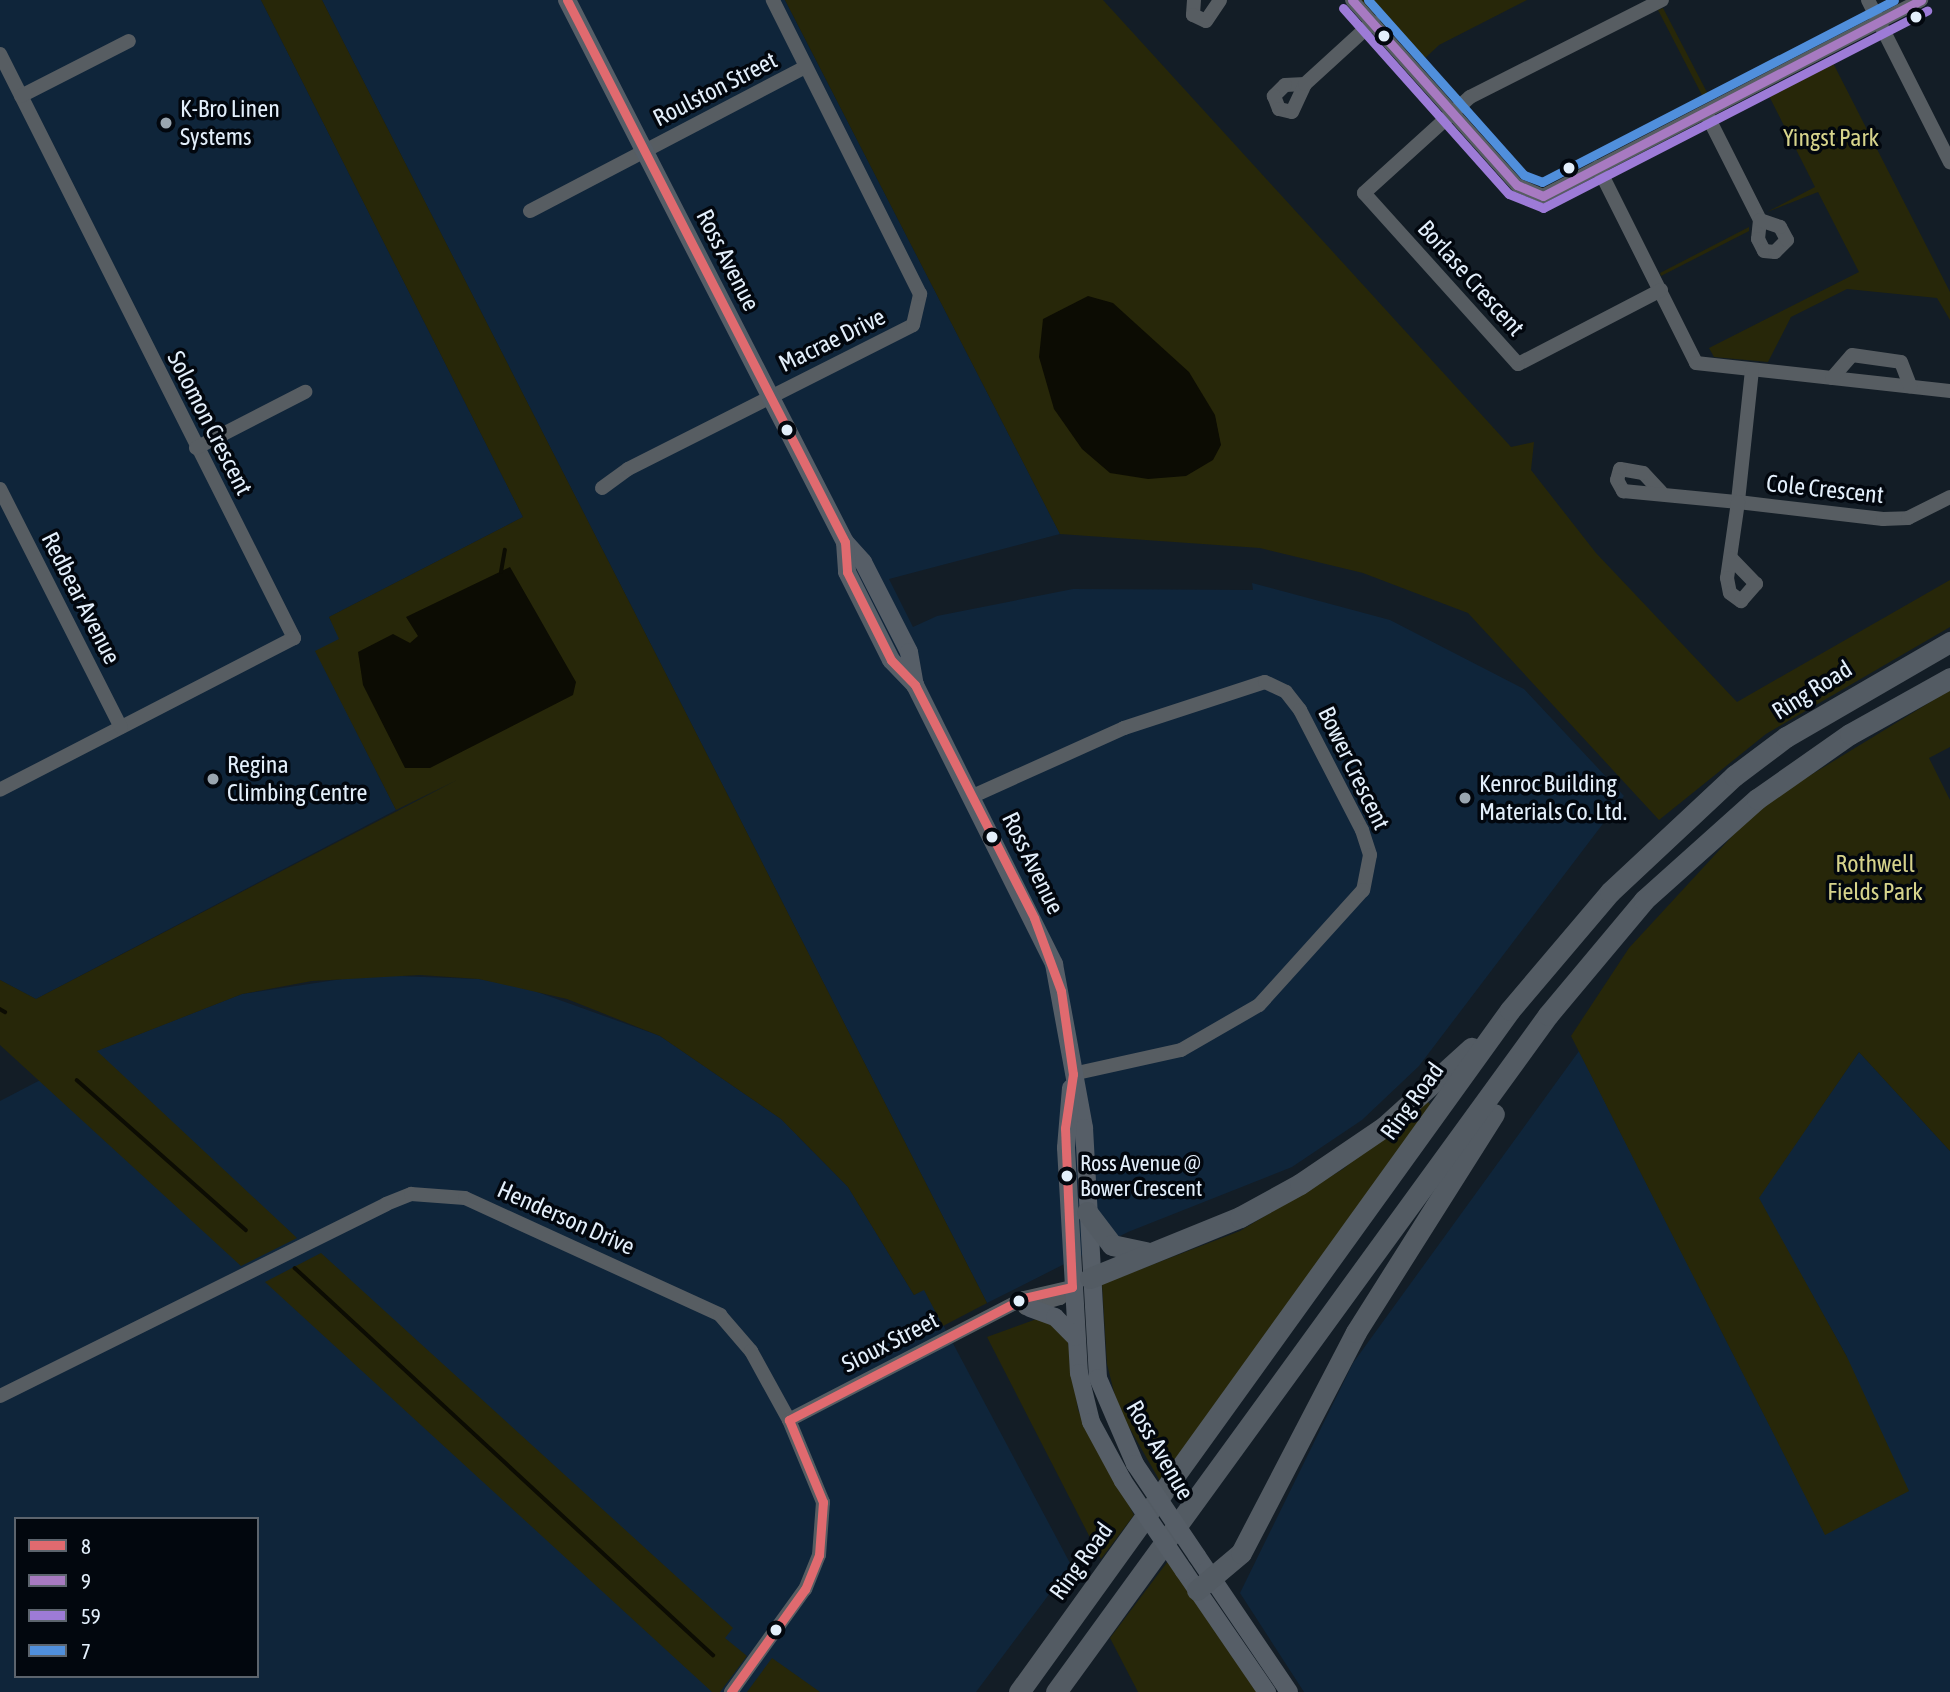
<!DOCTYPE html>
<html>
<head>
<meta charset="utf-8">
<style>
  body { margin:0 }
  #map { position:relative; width:1950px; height:1692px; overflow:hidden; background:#131d26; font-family:"Asap Condensed",sans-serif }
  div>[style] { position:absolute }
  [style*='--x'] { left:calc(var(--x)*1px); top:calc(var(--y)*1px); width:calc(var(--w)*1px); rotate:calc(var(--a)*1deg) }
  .built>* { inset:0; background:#0f253a }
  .green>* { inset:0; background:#272709 }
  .water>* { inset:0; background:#0c0c03 }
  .stream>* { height:3.5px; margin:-1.75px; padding:0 1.75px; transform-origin:1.75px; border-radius:1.75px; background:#0c0c03 }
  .minor>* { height:14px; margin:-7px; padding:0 7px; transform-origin:7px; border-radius:7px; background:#575d62 }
  .major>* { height:18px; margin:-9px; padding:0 9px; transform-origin:9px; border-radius:9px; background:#565e67 }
  .highway>* { height:21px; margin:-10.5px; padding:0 10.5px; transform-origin:10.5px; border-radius:10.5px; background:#535b63 }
  .major-bridge>* { height:18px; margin:-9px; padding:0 9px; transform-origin:9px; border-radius:9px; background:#565e67 }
  .bus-1>* { height:9px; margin:-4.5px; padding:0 4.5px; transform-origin:4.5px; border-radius:4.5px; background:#e06a6f }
  .bus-2>* { height:9px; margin:-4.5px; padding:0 4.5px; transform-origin:4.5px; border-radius:4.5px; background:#a77ac1 }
  .bus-3>* { height:9px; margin:-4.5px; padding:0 4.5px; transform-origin:4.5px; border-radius:4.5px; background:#9d7bd7 }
  .bus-4>* { height:9px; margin:-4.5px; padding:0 4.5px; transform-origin:4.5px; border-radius:4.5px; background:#508fdc }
  .dots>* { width:19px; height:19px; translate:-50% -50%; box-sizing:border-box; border:4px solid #02070e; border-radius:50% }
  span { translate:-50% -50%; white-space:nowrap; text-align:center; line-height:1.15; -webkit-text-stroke:7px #02070e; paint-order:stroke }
  .bus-label { font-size:22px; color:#e3effb }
  .left { translate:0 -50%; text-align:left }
  .street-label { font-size:24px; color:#e3effb }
  .poi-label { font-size:24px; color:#e3effb }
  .park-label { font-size:24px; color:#d6d38b }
  .legend { position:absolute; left:14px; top:1517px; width:245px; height:161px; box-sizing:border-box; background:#02070e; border:2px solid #5c646d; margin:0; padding:9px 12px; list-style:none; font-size:21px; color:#e3effb }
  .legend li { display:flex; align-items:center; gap:14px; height:35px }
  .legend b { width:35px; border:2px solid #5c646d }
</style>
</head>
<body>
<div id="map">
  <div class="built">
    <i style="clip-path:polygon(0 0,261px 0,523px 517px,329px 617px,340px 639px,316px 652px,396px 810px,36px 999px,0 980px)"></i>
    <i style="clip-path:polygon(322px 0,785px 0,1060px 534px,889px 579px,913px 627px,937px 616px,1073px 589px,1253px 590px,1252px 583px,1390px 620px,1524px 689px,1624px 796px,1419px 1066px,1362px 1120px,1292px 1167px,1128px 1232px,987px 1303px)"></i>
    <i style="clip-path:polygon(evenodd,369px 975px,479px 979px,526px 988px,660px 1036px,781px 1119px,848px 1187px,914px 1295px,924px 1289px,1071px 1565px,976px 1692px,0 1692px,0 1101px,96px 1051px,242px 994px,369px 975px,16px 1519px,257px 1519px,257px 1676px,16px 1676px,16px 1519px)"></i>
    <i style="clip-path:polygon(1579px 1051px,1825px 1534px,1847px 1357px,1758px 1198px,1859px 1052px,1950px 1151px,1950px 1692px,1304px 1692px,1240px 1593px,1353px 1363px)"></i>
  </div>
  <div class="green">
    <i style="clip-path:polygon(261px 0,322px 0,987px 1303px,943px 1326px,924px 1290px,914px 1295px,848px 1187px,781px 1119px,660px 1036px,567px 999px,479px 979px,420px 975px,312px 981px,242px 994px,97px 1051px,297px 1238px,241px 1266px,0 1045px,0 980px,36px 999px,457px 780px,396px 810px,315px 651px,339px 639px,329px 617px,523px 517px)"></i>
    <i style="clip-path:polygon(785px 0,1103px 0,1511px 447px,1534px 442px,1531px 470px,1596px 553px,1737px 702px,1950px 580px,1950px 627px,1766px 734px,1659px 820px,1468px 613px,1363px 573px,1260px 548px,1060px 534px)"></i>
    <i style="clip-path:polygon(1361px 0,1527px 0,1439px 45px,1420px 63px)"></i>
    <i style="clip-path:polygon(1663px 8px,1710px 98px,1705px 101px,1658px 10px)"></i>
    <i style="clip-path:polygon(1831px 59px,1950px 292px,1950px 320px,1937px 298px,1847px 289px,1791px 317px,1768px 362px,1714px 357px,1709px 348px,1859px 272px,1818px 192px,1767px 212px,1815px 187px,1767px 92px)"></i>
    <i style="clip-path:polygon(1749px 227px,1749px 231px,1661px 276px,1660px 273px)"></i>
    <i style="clip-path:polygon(1950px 690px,1950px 747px,1929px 758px,1950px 800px,1950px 1151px,1859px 1052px,1759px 1198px,1847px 1357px,1909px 1491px,1825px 1535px,1571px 1036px,1629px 948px,1760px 806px)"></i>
    <i style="clip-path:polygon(1426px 1100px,1432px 1106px,1161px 1483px,1118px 1408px,1107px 1364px,1102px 1284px,1240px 1231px,1343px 1169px)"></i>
    <i style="clip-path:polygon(321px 1253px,733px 1628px,725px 1638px,747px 1656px,720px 1692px,712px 1692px,265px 1282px)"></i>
    <i style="clip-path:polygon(1042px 1317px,1067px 1335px,1078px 1410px,1134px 1515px,1101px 1559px,987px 1337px)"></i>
    <i style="clip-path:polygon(1168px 1561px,1258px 1692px,1138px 1692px,1110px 1638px)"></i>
    <i style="clip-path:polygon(772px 1658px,820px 1692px,747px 1692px)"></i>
  </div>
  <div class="water">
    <i style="clip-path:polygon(1088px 296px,1113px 303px,1189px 372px,1215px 415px,1221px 445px,1213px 460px,1186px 476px,1148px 479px,1110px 473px,1082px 449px,1054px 409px,1039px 357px,1043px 319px)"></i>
    <i style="clip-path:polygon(510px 567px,576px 682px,573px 695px,430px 768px,405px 768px,363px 685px,358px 652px,393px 634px,410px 643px,418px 636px,406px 617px)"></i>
  </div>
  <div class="stream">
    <i style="--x:501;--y:572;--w:22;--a:-80"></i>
    <i style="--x:0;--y:1009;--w:6;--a:31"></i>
    <i style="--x:77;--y:1080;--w:226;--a:41.6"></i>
    <i style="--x:295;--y:1268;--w:570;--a:42.79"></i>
  </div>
  <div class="minor">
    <i style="--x:1194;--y:0;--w:15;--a:94"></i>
    <i style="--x:1193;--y:15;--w:14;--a:25"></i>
    <i style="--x:1206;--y:21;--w:25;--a:-56"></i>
    <i style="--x:1352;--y:0;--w:248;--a:48.3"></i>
    <i style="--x:1517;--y:185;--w:28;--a:23"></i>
    <i style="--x:1543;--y:196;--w:426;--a:-27.4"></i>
    <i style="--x:1868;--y:0;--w:182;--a:63.2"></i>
    <i style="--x:0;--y:54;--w:654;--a:63.28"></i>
    <i style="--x:294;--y:638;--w:331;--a:152.7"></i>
    <i style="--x:1305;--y:84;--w:20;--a:177"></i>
    <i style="--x:1285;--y:85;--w:16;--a:135"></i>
    <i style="--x:1274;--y:96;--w:14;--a:69"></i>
    <i style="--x:1279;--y:109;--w:13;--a:13"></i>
    <i style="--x:1292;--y:112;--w:31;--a:-65"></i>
    <i style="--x:1305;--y:84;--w:92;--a:-42.4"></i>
    <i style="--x:21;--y:96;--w:121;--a:-27"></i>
    <i style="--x:1706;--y:113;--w:120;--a:63.2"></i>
    <i style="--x:1760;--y:220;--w:19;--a:96"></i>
    <i style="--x:1758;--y:239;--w:13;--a:63"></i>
    <i style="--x:1764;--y:251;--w:11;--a:5"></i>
    <i style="--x:1775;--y:252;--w:17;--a:-45"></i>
    <i style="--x:1787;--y:240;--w:15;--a:-118"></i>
    <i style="--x:1780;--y:227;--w:21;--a:-161"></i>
    <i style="--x:1598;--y:167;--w:219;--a:63.4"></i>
    <i style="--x:1696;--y:363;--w:256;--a:6.3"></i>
    <i style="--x:530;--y:211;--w:311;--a:-27.6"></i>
    <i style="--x:1661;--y:290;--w:161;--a:152.6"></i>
    <i style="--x:1518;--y:364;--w:230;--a:-132"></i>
    <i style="--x:1364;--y:193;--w:143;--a:-42.2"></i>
    <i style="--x:1470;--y:97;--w:215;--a:-26.8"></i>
    <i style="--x:1752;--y:370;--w:133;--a:96.1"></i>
    <i style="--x:1738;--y:502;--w:146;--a:6.7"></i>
    <i style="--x:1883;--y:519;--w:25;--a:-2"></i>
    <i style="--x:1908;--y:518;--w:47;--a:-26.6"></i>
    <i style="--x:1832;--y:378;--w:30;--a:-49"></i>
    <i style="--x:1852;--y:355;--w:49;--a:8.1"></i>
    <i style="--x:1901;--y:362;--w:26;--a:69"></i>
    <i style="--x:196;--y:448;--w:123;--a:-27.2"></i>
    <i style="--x:602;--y:488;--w:32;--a:-36"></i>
    <i style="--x:628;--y:469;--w:319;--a:-26.8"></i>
    <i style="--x:913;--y:325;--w:32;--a:-77"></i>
    <i style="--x:920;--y:294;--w:329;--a:-116.6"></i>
    <i style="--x:0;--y:489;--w:267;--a:63.1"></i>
    <i style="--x:1661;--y:492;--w:26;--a:-133"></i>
    <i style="--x:1643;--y:473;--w:23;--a:-170"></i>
    <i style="--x:1620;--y:469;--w:11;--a:105"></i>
    <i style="--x:1617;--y:480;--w:13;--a:61"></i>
    <i style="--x:1623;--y:491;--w:116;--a:5.5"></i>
    <i style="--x:1738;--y:502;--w:77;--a:98.2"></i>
    <i style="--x:1727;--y:578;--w:15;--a:79"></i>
    <i style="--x:1730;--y:593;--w:14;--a:36"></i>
    <i style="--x:1741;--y:601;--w:23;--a:-49"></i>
    <i style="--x:1756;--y:584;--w:35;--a:-134"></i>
    <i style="--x:973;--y:796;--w:166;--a:-24.2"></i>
    <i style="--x:1124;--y:728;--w:148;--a:-18.1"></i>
    <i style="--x:1265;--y:682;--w:23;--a:25"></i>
    <i style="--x:1286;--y:692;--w:23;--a:52"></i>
    <i style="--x:1300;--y:710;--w:135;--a:62.7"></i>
    <i style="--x:1362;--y:830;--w:26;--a:72"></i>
    <i style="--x:1370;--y:855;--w:36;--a:101"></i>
    <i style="--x:1363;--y:890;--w:155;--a:132.1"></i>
    <i style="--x:1259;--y:1005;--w:90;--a:150"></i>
    <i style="--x:1181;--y:1050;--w:111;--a:167.5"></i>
    <i style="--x:1025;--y:1308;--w:36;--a:-16"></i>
    <i style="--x:1060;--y:1298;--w:21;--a:-39"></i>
    <i style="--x:0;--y:1396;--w:431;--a:-26.4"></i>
    <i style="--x:386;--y:1204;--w:27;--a:-22"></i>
    <i style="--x:411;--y:1194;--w:54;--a:4.2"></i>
    <i style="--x:465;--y:1198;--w:281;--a:24.6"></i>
    <i style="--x:720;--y:1315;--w:48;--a:49.3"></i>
    <i style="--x:751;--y:1351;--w:79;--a:61.2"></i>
    <i style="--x:789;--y:1420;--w:89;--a:67.5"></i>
    <i style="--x:823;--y:1502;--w:53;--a:94.3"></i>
    <i style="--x:819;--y:1555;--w:37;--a:112"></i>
    <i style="--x:805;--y:1589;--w:127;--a:125.7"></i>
    <i style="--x:789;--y:1420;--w:265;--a:-27.4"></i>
    <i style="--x:1024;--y:1298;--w:49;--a:-12.9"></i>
  </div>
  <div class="major">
    <i style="--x:567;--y:0;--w:609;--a:62.85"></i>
    <i style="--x:845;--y:542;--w:27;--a:48"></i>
    <i style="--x:863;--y:562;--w:101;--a:62.9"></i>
    <i style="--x:909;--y:652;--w:34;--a:80"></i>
    <i style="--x:915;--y:685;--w:312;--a:63.5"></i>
    <i style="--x:1054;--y:964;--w:167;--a:79.6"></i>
    <i style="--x:1084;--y:1128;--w:250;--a:86.8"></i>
    <i style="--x:1098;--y:1378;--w:94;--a:66.7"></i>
    <i style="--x:845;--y:542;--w:30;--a:86"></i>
    <i style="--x:847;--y:572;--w:98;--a:63.4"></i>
    <i style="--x:891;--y:660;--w:35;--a:46"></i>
    <i style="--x:1071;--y:1088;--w:60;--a:94.8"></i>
    <i style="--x:1066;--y:1148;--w:225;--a:86.7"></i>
    <i style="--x:1079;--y:1373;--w:50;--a:76.2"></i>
    <i style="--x:1091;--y:1422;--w:67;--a:61.5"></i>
    <i style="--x:1030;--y:1308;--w:27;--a:20"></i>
    <i style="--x:1055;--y:1317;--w:28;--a:45"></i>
    <i style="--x:1197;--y:1556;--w:164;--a:55.9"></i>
    <i style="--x:1184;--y:1571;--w:147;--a:55.6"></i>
  </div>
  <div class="highway">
    <i style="--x:1087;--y:1212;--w:41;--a:52.9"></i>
    <i style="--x:1112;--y:1245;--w:35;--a:12"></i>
    <i style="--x:1090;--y:1278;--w:162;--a:-22.1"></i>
    <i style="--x:1240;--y:1217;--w:68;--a:-28.8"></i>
    <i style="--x:1300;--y:1184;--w:102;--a:-34.2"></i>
    <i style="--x:1384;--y:1127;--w:118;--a:-42.2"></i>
    <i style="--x:1197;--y:1590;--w:57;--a:-40.1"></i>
    <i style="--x:1241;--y:1553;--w:249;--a:-62.5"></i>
    <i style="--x:1356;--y:1332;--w:258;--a:-57.7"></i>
    <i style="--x:1019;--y:1692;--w:840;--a:-54.25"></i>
    <i style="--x:1510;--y:1010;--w:155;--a:-49.7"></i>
    <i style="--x:1610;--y:892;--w:170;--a:-43.1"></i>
    <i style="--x:1734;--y:776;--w:65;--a:-36.9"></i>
    <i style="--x:1786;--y:737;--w:190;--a:-30.1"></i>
    <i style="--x:1056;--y:1692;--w:837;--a:-53.99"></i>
    <i style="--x:1548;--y:1015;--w:150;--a:-50.1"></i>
    <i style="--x:1644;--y:900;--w:152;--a:-41.8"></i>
    <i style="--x:1757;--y:799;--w:113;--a:-35"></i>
    <i style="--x:1850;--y:734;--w:115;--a:-29.2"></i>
  </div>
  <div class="major-bridge">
    <i style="--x:1135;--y:1464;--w:111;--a:56"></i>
    <i style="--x:1123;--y:1481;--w:109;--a:55.9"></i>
  </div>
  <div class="bus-1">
    <i style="--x:567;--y:0;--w:609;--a:62.85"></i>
    <i style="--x:845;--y:542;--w:30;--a:86"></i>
    <i style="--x:847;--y:572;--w:98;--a:63.4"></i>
    <i style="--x:891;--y:660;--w:35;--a:46"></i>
    <i style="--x:915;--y:685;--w:262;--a:62.9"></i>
    <i style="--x:1034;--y:918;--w:78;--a:69.7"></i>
    <i style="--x:1061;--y:991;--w:84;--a:81.8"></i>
    <i style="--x:1073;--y:1074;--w:55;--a:98.4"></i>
    <i style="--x:1065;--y:1128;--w:159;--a:87.5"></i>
    <i style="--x:1072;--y:1287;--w:49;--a:167.1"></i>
    <i style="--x:1024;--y:1298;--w:265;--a:152.6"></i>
    <i style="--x:789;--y:1420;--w:89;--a:67.5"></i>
    <i style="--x:823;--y:1502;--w:53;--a:94.3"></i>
    <i style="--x:819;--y:1555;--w:37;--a:112"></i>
    <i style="--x:805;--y:1589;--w:127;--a:125.7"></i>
  </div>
  <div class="bus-2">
    <i style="--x:1352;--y:0;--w:248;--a:48.3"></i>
    <i style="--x:1517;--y:185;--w:28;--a:23"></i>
    <i style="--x:1543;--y:196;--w:426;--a:-27.4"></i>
  </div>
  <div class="bus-3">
    <i style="--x:1343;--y:8;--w:249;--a:48.3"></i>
    <i style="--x:1509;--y:194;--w:37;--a:22"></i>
    <i style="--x:1543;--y:208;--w:432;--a:-27.2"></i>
  </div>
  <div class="bus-4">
    <i style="--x:1368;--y:0;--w:234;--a:48.3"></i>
    <i style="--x:1524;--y:175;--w:19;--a:21"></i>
    <i style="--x:1542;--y:182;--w:396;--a:-27.3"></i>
  </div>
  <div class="dots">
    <i style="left:1916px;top:17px;background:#e3effb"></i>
    <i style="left:1384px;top:36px;background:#e3effb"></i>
    <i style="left:166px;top:123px;background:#9aa6b0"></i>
    <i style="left:1569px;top:168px;background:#e3effb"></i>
    <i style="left:787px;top:430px;background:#e3effb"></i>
    <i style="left:213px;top:779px;background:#9aa6b0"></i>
    <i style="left:1465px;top:798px;background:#9aa6b0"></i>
    <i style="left:992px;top:837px;background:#e3effb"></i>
    <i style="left:1067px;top:1176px;background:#e3effb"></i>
    <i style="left:1019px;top:1301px;background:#e3effb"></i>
    <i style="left:776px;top:1630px;background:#e3effb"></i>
  </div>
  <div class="bus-label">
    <span class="left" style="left:1080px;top:1176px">Ross Avenue @<br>Bower Crescent</span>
  </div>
  <div class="street-label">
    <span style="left:715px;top:89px;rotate:-27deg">Roulston Street</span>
    <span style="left:728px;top:260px;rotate:63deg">Ross Avenue</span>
    <span style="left:1471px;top:278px;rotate:48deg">Borlase Crescent</span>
    <span style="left:832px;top:340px;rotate:-26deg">Macrae Drive</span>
    <span style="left:210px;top:423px;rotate:63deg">Solomon Crescent</span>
    <span style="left:1825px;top:489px;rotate:6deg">Cole Crescent</span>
    <span style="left:81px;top:598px;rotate:63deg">Redbear Avenue</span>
    <span style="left:1812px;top:690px;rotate:-32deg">Ring Road</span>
    <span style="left:1354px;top:768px;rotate:64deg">Bower Crescent</span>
    <span style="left:1033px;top:863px;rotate:64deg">Ross Avenue</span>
    <span style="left:1412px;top:1101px;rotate:-54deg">Ring Road</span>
    <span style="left:566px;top:1218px;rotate:24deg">Henderson Drive</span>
    <span style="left:890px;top:1342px;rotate:-27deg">Sioux Street</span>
    <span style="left:1160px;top:1450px;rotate:60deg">Ross Avenue</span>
    <span style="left:1081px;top:1561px;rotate:-54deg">Ring Road</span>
  </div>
  <div class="poi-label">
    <span class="left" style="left:180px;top:123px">K-Bro Linen<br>Systems</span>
    <span class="left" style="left:227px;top:779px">Regina<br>Climbing Centre</span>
    <span class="left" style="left:1479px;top:798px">Kenroc Building<br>Materials Co. Ltd.</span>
  </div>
  <div class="park-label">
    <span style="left:1831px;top:138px">Yingst Park</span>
    <span style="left:1875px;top:878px">Rothwell<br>Fields Park</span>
  </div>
  <ul class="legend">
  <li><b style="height:9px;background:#e06a6f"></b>8</li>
  <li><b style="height:9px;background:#a77ac1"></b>9</li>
  <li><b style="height:9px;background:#9d7bd7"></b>59</li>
  <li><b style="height:9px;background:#508fdc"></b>7</li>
  </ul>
</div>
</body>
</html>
